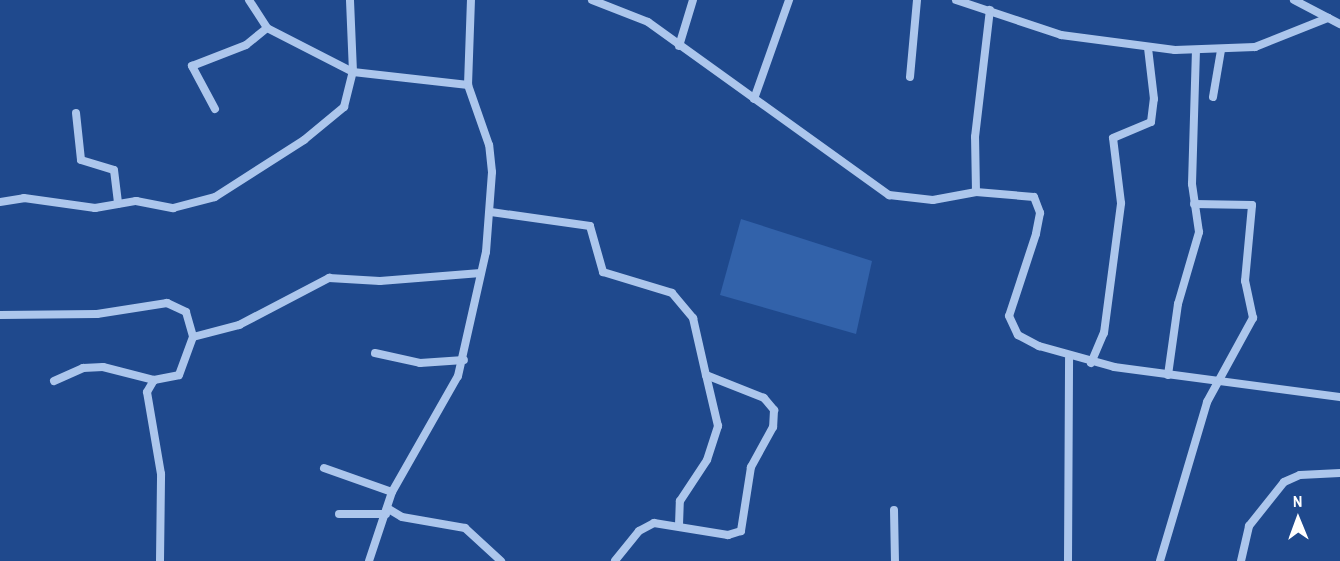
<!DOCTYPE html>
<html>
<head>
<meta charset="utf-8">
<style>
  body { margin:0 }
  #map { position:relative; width:1340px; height:561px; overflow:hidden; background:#1f498d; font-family:"Archivo Narrow",sans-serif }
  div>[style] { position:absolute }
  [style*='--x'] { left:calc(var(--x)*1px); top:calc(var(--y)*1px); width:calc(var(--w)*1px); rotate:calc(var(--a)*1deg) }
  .green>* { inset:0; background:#3262aa }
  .minor>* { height:8px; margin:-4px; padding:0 4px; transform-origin:4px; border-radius:4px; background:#acc6ec }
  span { translate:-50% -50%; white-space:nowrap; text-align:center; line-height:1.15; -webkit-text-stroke:6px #1f498d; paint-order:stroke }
  .north { position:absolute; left:1268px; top:489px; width:60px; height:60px; -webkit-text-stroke:4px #1f498d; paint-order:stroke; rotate:359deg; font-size:16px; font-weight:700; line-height:24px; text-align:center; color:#fff }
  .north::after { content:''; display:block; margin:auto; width:21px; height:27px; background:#fff; clip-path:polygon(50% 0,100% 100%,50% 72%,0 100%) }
</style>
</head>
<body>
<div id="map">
  <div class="green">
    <i style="clip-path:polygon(741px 219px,872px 261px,856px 334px,720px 295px)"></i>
  </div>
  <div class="minor">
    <i style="--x:249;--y:0;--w:33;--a:57"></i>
    <i style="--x:267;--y:28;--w:97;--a:27.1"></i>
    <i style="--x:353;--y:72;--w:116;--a:6.4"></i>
    <i style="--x:592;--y:0;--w:60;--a:21.4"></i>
    <i style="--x:648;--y:22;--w:297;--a:35.7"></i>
    <i style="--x:889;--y:195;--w:44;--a:6.5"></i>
    <i style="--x:933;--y:200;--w:44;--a:-10.5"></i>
    <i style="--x:976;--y:192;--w:58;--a:4.9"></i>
    <i style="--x:1034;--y:197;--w:17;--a:69"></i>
    <i style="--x:1040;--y:213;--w:21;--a:101"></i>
    <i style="--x:1036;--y:234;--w:86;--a:108.2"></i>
    <i style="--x:1009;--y:316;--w:21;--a:65"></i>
    <i style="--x:1018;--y:335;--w:24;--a:28"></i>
    <i style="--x:1039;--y:346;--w:78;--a:15.6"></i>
    <i style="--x:1114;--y:367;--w:228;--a:7.6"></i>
    <i style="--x:956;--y:0;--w:111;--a:18.4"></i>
    <i style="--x:1061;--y:35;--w:115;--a:7.5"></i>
    <i style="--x:1175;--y:50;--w:80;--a:-2.1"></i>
    <i style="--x:1255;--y:47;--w:79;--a:-21.7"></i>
    <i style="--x:1294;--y:0;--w:52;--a:27.6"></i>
    <i style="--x:679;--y:46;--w:48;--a:-73.1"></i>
    <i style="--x:910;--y:77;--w:77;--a:-84.8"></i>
    <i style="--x:1213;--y:97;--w:48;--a:-80.3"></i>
    <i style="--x:754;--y:99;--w:105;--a:-70.5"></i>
    <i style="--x:215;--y:109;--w:49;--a:-118.1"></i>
    <i style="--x:192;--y:66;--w:58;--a:-21.3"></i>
    <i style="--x:246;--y:45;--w:27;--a:-39"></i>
    <i style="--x:76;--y:113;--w:47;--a:83.9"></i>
    <i style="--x:81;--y:160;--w:34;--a:17"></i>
    <i style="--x:114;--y:170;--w:34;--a:83"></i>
    <i style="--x:976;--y:192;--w:55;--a:-91"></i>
    <i style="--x:975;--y:137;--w:128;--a:-83.3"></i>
    <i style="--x:0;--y:202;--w:24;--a:-9"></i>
    <i style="--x:24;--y:198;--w:72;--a:8"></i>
    <i style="--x:95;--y:208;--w:42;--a:-9.7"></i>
    <i style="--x:136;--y:201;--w:38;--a:11"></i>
    <i style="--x:173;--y:208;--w:43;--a:-14.7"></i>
    <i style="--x:215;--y:197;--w:106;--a:-32.6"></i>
    <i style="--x:304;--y:140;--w:52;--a:-39.5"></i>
    <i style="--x:344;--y:107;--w:36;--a:-76"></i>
    <i style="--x:353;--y:72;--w:72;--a:-92.4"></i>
    <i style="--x:491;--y:212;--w:100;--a:8"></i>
    <i style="--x:590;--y:226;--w:48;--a:74.2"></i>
    <i style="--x:603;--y:272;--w:72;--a:16.9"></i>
    <i style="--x:672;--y:293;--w:33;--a:50"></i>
    <i style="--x:693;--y:318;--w:58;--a:77.2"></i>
    <i style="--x:706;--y:375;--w:62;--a:21.6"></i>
    <i style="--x:764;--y:398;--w:16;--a:50"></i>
    <i style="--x:774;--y:410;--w:17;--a:93"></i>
    <i style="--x:773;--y:427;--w:46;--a:118.8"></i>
    <i style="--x:751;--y:467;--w:65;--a:98.9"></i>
    <i style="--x:741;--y:531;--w:14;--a:163"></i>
    <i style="--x:728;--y:535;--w:75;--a:-170.8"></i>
    <i style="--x:654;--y:523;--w:17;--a:152"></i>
    <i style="--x:639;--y:531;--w:38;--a:129"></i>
    <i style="--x:0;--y:315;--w:97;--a:-0.6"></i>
    <i style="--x:97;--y:314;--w:71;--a:-8.9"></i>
    <i style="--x:167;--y:303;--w:21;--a:25"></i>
    <i style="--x:186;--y:312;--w:26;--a:74"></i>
    <i style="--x:375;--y:353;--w:46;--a:12.5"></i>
    <i style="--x:420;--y:363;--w:44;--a:-3.9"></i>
    <i style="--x:1091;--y:363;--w:33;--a:-67"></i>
    <i style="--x:1104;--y:333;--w:131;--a:-82.5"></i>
    <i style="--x:1121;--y:203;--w:65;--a:-97"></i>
    <i style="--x:1113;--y:138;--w:41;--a:-22.8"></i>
    <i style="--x:1151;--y:122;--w:23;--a:-83"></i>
    <i style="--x:1154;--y:99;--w:51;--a:-96.7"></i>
    <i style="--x:1168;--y:375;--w:72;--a:-82"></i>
    <i style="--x:1178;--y:304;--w:75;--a:-73.7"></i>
    <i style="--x:1199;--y:232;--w:49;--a:-98.3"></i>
    <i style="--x:1192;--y:184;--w:133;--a:-88.3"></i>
    <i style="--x:54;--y:381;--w:32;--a:-24"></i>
    <i style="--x:83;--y:368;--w:20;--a:-3"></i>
    <i style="--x:103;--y:367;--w:53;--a:14.3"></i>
    <i style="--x:324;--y:468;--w:72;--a:19.4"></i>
    <i style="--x:387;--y:508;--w:17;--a:31"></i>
    <i style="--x:402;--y:517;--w:64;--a:9.9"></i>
    <i style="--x:465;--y:528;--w:49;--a:42.5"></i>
    <i style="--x:894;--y:510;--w:51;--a:88.9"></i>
    <i style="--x:339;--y:514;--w:47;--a:0"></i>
    <i style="--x:679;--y:525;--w:24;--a:-88"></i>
    <i style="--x:680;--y:501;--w:49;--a:-56.6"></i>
    <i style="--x:707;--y:460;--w:36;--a:-72"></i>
    <i style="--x:718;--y:426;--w:52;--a:-103.2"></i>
    <i style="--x:160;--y:561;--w:87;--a:-89.3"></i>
    <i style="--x:161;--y:474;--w:83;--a:-99.7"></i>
    <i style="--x:147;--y:392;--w:14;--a:-60"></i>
    <i style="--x:154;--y:380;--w:25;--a:-11"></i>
    <i style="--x:179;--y:375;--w:40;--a:-69.8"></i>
    <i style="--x:193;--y:337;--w:48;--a:-14.6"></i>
    <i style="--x:239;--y:325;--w:102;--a:-27.6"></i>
    <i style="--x:329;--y:278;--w:51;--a:3.4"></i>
    <i style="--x:380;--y:281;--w:101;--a:-4.5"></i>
    <i style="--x:369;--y:561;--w:73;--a:-71.6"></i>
    <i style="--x:392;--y:492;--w:133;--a:-60.4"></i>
    <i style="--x:458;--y:376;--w:127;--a:-77.3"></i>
    <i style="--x:486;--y:252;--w:80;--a:-85.7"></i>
    <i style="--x:492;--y:172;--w:27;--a:-96"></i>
    <i style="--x:489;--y:145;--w:64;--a:-109.3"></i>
    <i style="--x:468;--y:85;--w:85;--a:-88"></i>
    <i style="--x:1068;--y:561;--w:203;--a:-89.7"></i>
    <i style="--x:1160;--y:561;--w:166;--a:-73.5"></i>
    <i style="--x:1207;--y:402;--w:96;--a:-61.3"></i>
    <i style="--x:1253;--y:318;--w:38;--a:-102"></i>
    <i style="--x:1245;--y:281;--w:76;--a:-84.7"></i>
    <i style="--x:1252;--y:205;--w:58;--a:-179"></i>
    <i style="--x:1241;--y:561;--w:36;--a:-77"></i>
    <i style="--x:1249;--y:526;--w:56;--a:-51.5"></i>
    <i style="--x:1284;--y:482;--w:17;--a:-24"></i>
    <i style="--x:1300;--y:475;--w:40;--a:-2.9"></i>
  </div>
  <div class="north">N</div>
</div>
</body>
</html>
